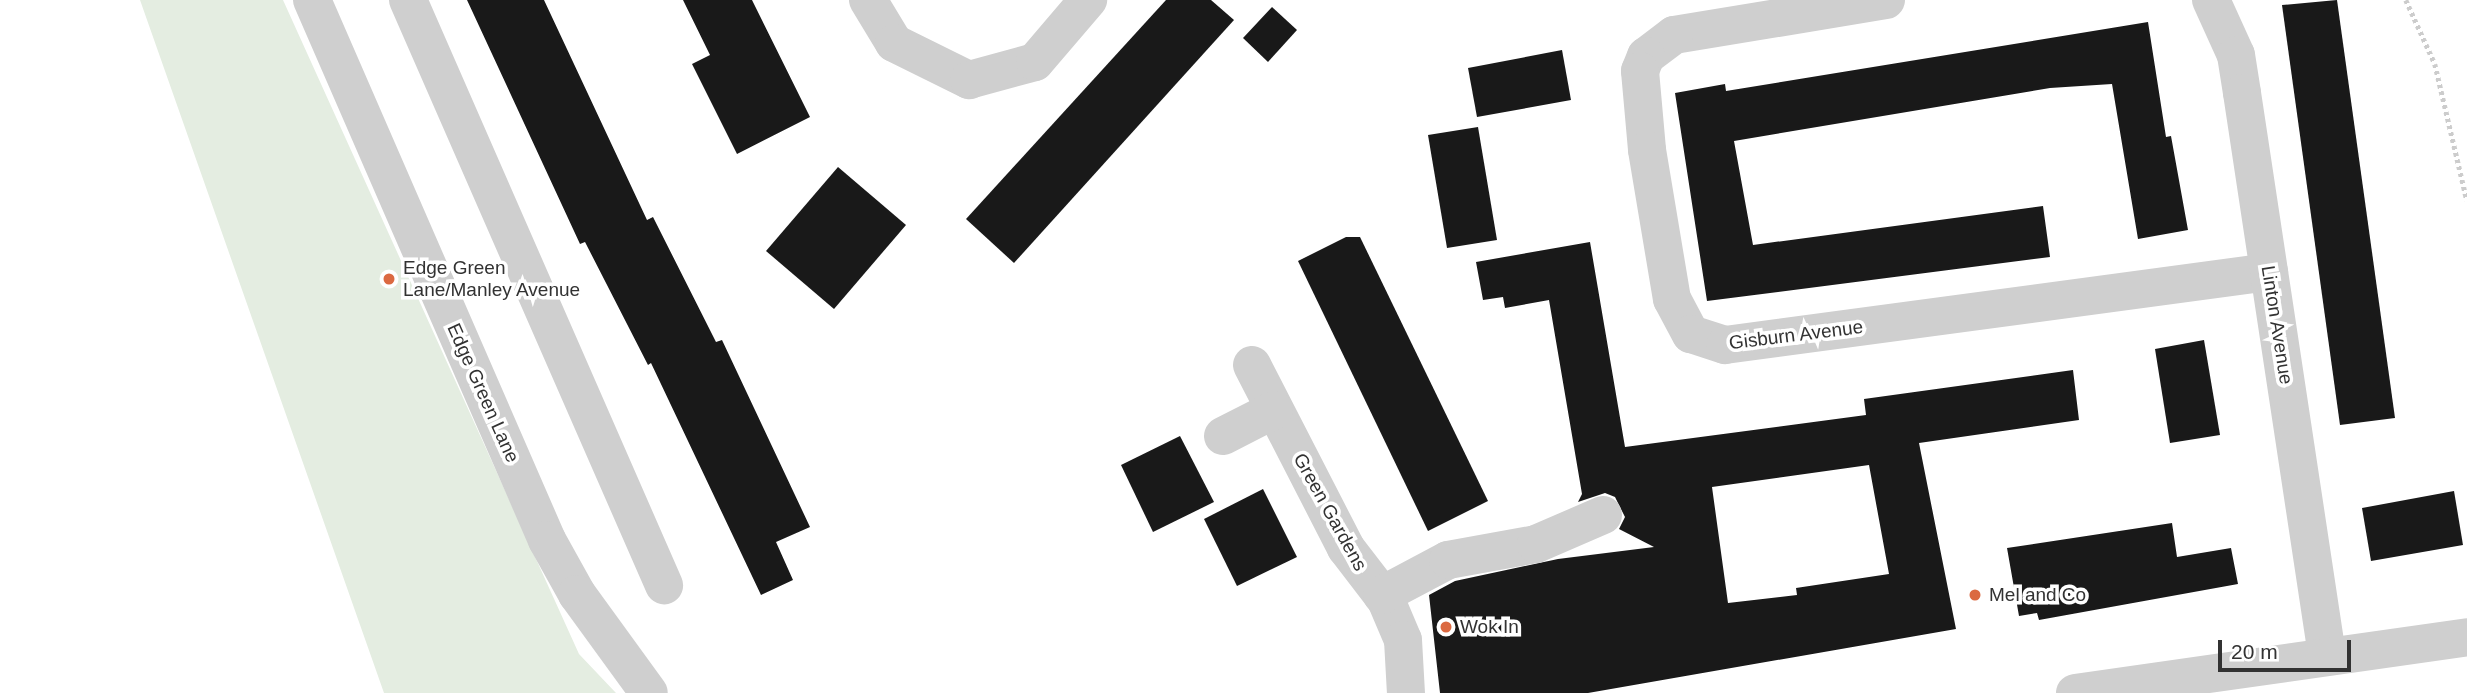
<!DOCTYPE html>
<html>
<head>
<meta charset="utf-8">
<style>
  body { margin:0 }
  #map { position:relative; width:2467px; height:693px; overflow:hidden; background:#fff; font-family:Arial,sans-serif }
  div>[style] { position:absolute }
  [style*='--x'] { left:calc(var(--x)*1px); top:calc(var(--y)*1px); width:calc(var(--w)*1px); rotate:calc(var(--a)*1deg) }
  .green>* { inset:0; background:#e4ede1 }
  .building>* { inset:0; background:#191919 }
  .path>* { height:4.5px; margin-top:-2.25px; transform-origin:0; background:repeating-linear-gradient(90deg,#ccc 0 3.5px,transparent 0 7px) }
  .minor>* { height:38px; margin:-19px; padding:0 19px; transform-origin:19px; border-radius:19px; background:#cfcfcf }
  .dots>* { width:19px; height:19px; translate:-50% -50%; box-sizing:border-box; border:4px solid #fff; border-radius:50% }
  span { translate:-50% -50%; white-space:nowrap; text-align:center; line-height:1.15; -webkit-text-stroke:7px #fff; paint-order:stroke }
  .poi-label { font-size:19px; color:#323232 }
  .left { translate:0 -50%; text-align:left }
  .street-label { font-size:19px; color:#323232 }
  .scale { position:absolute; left:2218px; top:640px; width:133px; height:32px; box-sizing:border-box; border:4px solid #323232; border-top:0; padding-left:9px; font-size:21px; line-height:24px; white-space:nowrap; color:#323232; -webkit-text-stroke:5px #fff; paint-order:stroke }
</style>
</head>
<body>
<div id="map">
  <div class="green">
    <i style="clip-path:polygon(140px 0,283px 0,579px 654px,616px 693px,384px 693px)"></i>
  </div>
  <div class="building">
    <i style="clip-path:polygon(467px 0,544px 0,647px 220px,653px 217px,716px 342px,722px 340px,810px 527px,776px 542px,793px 580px,761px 595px,651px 363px,648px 365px,585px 242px,580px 244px)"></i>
    <i style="clip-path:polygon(683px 0,752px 0,810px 117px,737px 154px,692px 64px,710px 55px)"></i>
    <i style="clip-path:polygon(1166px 0,1211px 0,1234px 20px,1014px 263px,966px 219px)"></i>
    <i style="clip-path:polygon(2337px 0,2395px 418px,2340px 425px,2282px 5px)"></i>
    <i style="clip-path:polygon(1272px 7px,1297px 30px,1268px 62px,1243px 38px)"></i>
    <i style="clip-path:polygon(2148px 22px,2166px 137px,2171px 136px,2188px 230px,2138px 239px,2112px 84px,2050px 88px,1734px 141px,1753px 245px,2043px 206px,2050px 257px,1707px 301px,1675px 93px,1725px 84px,1726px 91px)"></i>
    <i style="clip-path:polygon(1562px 50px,1571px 100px,1477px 117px,1468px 68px)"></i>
    <i style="clip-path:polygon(1478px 127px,1497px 240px,1447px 248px,1428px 135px)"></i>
    <i style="clip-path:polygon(838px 167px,906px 225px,834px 309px,766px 251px)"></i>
    <i style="clip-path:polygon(1346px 237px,1360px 237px,1488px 501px,1428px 531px,1298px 261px)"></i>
    <i style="clip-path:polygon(evenodd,1590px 242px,1625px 447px,1866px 415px,1864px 399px,2073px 370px,2079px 420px,1919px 443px,1956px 629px,1588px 693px,1440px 693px,1429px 595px,1455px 581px,1558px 559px,1654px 547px,1619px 529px,1625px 517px,1615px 497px,1605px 493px,1578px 502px,1582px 494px,1549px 300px,1505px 308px,1503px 297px,1483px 300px,1476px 262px,1590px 242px,1869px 465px,1889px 574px,1796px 588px,1797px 595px,1728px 603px,1712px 487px,1869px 465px)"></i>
    <i style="clip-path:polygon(2204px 340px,2220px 435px,2170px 443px,2155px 349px)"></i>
    <i style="clip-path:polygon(1180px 436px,1214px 502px,1153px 532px,1121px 465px)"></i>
    <i style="clip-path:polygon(1263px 489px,1297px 557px,1237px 586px,1204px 519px)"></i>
    <i style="clip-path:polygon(2454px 491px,2463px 545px,2371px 561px,2362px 508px)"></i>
    <i style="clip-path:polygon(2172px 523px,2177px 557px,2231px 548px,2238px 584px,2039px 620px,2037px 613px,2019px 616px,2007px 548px)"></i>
  </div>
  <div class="path">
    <i style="--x:2406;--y:0;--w:70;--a:65.6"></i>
    <i style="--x:2435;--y:64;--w:140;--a:76.8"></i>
  </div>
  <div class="minor">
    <i style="--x:312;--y:0;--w:589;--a:66.48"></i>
    <i style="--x:547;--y:540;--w:62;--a:60.9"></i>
    <i style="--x:577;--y:594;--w:122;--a:54"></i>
    <i style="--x:408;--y:0;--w:639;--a:66.37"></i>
    <i style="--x:868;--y:0;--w:50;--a:58.8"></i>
    <i style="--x:894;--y:43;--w:84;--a:26.3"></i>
    <i style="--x:969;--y:80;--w:68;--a:-15.3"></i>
    <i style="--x:1035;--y:62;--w:82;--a:-49.5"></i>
    <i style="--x:1886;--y:0;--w:215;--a:170.6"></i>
    <i style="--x:1674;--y:35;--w:35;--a:143"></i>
    <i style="--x:1646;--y:56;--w:16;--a:112"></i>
    <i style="--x:1640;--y:71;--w:79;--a:84.9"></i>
    <i style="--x:1647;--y:150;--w:151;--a:80.5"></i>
    <i style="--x:1672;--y:299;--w:40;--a:62"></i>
    <i style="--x:1691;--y:334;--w:36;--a:18"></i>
    <i style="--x:1725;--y:345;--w:549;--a:-7.64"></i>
    <i style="--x:2211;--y:0;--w:60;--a:65.6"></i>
    <i style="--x:2236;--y:55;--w:38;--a:81"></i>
    <i style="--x:2242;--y:93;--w:568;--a:81.4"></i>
    <i style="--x:1252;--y:365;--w:206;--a:62.8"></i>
    <i style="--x:1346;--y:548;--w:66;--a:52.4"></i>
    <i style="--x:1386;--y:600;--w:43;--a:67"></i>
    <i style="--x:1403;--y:640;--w:53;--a:86.8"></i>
    <i style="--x:1223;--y:436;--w:57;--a:-27"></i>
    <i style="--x:1382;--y:595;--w:75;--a:-27.9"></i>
    <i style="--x:1448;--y:560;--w:89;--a:-10.3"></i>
    <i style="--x:1536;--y:544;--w:73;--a:-23.4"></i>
    <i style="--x:2075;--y:693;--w:396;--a:-8.1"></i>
  </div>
  <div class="dots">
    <i style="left:389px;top:279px;background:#db6941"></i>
    <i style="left:1975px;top:595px;background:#db6941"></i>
    <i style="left:1446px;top:627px;background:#db6941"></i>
  </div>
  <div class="poi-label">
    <span class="left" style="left:403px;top:279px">Edge Green<br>Lane/Manley Avenue</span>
    <span class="left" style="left:1989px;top:595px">Mel and Co</span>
    <span class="left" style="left:1460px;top:627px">Wok In</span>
  </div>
  <div class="street-label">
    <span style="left:2277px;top:325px;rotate:81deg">Linton Avenue</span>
    <span style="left:1796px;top:335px;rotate:-7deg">Gisburn Avenue</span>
    <span style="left:483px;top:393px;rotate:66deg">Edge Green Lane</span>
    <span style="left:1330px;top:512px;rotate:61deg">Green Gardens</span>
  </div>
  <div class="scale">20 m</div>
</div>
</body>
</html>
